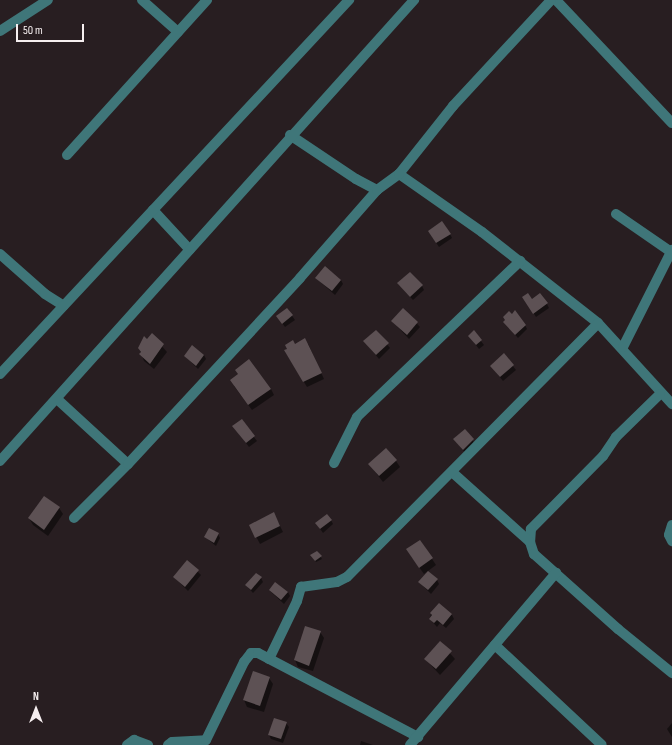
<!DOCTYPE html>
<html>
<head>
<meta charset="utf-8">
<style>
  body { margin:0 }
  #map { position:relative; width:672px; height:745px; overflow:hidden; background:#281e21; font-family:"Sofia Sans Condensed",sans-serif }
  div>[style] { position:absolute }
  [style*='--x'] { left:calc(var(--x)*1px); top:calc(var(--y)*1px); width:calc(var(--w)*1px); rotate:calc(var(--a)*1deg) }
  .shadow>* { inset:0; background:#0007 }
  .building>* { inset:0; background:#5d5154 }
  .minor>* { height:10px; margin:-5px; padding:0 5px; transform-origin:5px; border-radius:5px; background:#3f7679 }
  span { translate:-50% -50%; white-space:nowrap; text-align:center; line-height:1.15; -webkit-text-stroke:3px #281e21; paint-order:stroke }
  .north { position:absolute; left:16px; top:689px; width:40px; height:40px; -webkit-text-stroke:3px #281e21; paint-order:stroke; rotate:0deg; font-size:11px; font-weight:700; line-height:16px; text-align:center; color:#f6eff0 }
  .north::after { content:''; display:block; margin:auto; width:14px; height:18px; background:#f6eff0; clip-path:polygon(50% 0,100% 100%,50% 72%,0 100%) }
  .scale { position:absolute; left:16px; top:24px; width:68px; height:18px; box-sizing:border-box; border:2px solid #f6eff0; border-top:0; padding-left:5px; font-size:12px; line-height:14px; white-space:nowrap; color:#f6eff0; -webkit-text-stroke:3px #281e21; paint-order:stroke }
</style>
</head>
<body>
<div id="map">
  <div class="shadow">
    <i style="clip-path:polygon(450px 234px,452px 238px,439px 247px,431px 235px)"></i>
    <i style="clip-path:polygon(316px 278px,341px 280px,343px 284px,335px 295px)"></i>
    <i style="clip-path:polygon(398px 284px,422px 286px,424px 290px,413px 300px)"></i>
    <i style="clip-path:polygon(531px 300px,547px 304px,549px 308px,536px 317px,526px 301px)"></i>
    <i style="clip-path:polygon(287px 309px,295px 320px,285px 327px,280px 320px)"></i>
    <i style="clip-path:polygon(403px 309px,420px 327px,409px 339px,392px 321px)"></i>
    <i style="clip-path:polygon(504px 322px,525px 325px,527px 329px,518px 338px)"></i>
    <i style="clip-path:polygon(376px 331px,390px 348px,379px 359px,365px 342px)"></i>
    <i style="clip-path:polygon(474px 332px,484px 345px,479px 349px,472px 340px)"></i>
    <i style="clip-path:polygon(152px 335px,167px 352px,154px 369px,144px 361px,139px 348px)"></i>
    <i style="clip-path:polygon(308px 344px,324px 379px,307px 387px,285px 351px,295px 345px)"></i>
    <i style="clip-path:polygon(204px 355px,206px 359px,198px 369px,185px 356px)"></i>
    <i style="clip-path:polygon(504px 355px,516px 370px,503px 381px,491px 366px)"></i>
    <i style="clip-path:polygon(234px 386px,271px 389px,274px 395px,252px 410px)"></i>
    <i style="clip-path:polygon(241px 421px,257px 441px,249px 447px,236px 430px)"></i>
    <i style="clip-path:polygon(465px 430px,475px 444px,466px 454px,454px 439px)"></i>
    <i style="clip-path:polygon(396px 461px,400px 467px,383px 482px,369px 464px)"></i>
    <i style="clip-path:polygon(44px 497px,59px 508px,63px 514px,48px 536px,33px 525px,29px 518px)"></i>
    <i style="clip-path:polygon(277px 520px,283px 532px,260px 544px,250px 525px)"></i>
    <i style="clip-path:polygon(331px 520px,333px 524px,323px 533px,316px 523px)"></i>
    <i style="clip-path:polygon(218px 534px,220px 538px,216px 546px,205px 537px)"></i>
    <i style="clip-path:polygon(420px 541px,436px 565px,424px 574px,411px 556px)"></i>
    <i style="clip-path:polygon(317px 552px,322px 559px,316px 562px,312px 556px)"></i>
    <i style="clip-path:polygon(187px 561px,201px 575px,188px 591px,174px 577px)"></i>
    <i style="clip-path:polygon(261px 578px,263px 582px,253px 593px,246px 585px)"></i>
    <i style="clip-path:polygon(437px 580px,439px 584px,431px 594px,419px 582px)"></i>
    <i style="clip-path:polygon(270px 591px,288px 592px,290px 596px,284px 604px)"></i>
    <i style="clip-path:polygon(431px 614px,452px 615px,454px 619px,446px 628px,440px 623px,437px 627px,430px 619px)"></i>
    <i style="clip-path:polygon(320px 632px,324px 638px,313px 671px,298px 667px,295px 660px)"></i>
    <i style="clip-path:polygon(440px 642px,455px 659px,440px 675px,425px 659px)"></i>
    <i style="clip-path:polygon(269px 678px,273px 684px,264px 712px,247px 707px,244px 700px)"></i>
    <i style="clip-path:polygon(286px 723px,289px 727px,283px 743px,271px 739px,269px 735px)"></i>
    <i style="clip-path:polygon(672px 723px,672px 737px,667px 729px)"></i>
    <i style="clip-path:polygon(361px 741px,373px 745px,360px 745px)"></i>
  </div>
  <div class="building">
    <i style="clip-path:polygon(442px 221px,451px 234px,436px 243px,428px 231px)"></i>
    <i style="clip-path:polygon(325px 266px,341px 280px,332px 291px,315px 278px)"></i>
    <i style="clip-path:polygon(410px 272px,423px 285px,410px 297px,397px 283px)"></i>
    <i style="clip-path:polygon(528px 293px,532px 299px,540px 293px,548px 303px,533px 314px,522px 297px)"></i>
    <i style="clip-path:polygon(287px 308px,293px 315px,282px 324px,276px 316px)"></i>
    <i style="clip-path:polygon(403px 308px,418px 322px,407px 335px,391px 321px)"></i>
    <i style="clip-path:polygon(515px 310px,526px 325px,515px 335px,503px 322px,505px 320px,503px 317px,509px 311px,512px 314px)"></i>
    <i style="clip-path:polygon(376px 330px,389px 343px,376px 355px,363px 341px)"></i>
    <i style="clip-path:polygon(474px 330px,482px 340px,476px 345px,468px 336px)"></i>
    <i style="clip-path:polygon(152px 333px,164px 344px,150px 364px,139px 354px,141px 352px,138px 348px,144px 336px,147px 339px)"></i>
    <i style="clip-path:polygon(305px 338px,322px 373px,303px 382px,284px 350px,287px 349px,285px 345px,293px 340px,295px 344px)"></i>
    <i style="clip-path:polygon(192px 345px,204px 355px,196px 366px,184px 356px)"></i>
    <i style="clip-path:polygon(504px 353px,514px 365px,500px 377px,490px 366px)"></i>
    <i style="clip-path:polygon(249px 359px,271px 389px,248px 405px,230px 380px,238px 374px,235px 370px)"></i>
    <i style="clip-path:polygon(242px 419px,255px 436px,246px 443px,232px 426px)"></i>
    <i style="clip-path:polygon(465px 429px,474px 439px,463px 450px,453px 439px)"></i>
    <i style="clip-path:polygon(386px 448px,397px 460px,379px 476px,368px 464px)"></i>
    <i style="clip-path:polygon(44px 496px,60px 507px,44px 530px,28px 518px)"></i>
    <i style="clip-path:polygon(274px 512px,280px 526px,255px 538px,249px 525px)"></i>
    <i style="clip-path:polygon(327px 514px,332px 520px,320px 529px,315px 523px)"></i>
    <i style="clip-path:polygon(209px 528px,219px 533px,214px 543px,204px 537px)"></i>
    <i style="clip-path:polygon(420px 540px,433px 558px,419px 568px,406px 549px)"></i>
    <i style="clip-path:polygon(317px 551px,322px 556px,315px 561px,310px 555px)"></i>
    <i style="clip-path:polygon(187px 560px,199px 570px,185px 587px,173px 577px)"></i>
    <i style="clip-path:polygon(428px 571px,438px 579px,428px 590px,418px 582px)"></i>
    <i style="clip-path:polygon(256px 573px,262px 577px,251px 590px,245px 585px)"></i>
    <i style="clip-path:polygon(275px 582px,288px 592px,281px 600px,269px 590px)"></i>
    <i style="clip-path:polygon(439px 603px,452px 614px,443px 625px,437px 620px,434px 623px,429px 619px,432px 615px,430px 613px)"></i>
    <i style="clip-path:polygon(305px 626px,321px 631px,309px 666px,294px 660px)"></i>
    <i style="clip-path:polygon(440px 641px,452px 651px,436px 669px,424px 659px)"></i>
    <i style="clip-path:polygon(253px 671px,270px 677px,260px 706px,243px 700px)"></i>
    <i style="clip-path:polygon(274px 718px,287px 722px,281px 739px,268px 735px)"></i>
  </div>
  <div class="minor">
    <i style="--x:142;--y:0;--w:48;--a:41.6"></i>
    <i style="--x:556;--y:0;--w:169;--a:46.7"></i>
    <i style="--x:0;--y:31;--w:57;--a:-32.9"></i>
    <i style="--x:290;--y:135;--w:79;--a:33.7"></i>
    <i style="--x:356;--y:179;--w:24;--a:28"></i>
    <i style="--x:67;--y:155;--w:209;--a:-47.9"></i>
    <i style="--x:399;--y:174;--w:101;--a:34.9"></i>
    <i style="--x:482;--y:232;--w:147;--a:38.1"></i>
    <i style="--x:598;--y:323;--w:110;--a:47.6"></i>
    <i style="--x:153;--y:210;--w:54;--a:47.2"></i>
    <i style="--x:616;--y:214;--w:67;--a:34.6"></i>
    <i style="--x:0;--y:254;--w:60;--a:41.6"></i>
    <i style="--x:45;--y:294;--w:22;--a:32"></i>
    <i style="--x:623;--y:347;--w:109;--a:-63.2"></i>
    <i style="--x:0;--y:374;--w:512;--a:-46.98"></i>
    <i style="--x:660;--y:394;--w:62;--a:135.7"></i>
    <i style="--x:616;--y:437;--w:23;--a:124"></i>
    <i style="--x:603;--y:456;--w:103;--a:134.6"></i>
    <i style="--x:531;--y:529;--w:13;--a:94"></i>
    <i style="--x:530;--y:542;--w:13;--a:72"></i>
    <i style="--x:534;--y:554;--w:113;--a:41.8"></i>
    <i style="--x:618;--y:629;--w:70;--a:39.2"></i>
    <i style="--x:57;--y:399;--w:96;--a:42.5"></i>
    <i style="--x:0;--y:461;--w:620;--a:-48.07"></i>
    <i style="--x:334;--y:463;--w:51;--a:-63.4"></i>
    <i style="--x:357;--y:417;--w:226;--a:-43.7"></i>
    <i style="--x:452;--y:472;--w:105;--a:41.9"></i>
    <i style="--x:74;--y:518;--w:76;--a:-45"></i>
    <i style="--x:128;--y:464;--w:253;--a:-47.2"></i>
    <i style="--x:300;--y:278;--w:117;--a:-48.8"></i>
    <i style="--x:377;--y:190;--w:27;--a:-36"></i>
    <i style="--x:399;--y:174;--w:87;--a:-51.5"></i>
    <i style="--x:453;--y:106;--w:144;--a:-47.2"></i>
    <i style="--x:672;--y:525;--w:10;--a:107"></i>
    <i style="--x:669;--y:535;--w:7;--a:63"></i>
    <i style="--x:495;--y:645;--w:146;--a:43.1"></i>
    <i style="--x:269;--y:659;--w:64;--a:-64.2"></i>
    <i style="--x:297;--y:601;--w:15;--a:-74"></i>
    <i style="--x:301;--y:587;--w:36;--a:-8"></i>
    <i style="--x:337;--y:582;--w:11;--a:-27"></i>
    <i style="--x:347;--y:577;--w:357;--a:-45.3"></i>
    <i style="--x:127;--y:745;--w:9;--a:-36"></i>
    <i style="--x:134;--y:740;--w:15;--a:20"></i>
    <i style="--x:168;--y:745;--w:5;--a:-37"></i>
    <i style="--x:172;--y:742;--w:34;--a:-3"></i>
    <i style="--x:206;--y:740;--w:87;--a:-64"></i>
    <i style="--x:244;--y:662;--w:11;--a:-52"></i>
    <i style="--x:251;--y:653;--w:7;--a:0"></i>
    <i style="--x:258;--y:653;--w:181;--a:27.7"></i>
    <i style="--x:410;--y:745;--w:226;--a:-49.7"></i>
  </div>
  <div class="north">N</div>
  <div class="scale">50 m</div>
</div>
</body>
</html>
